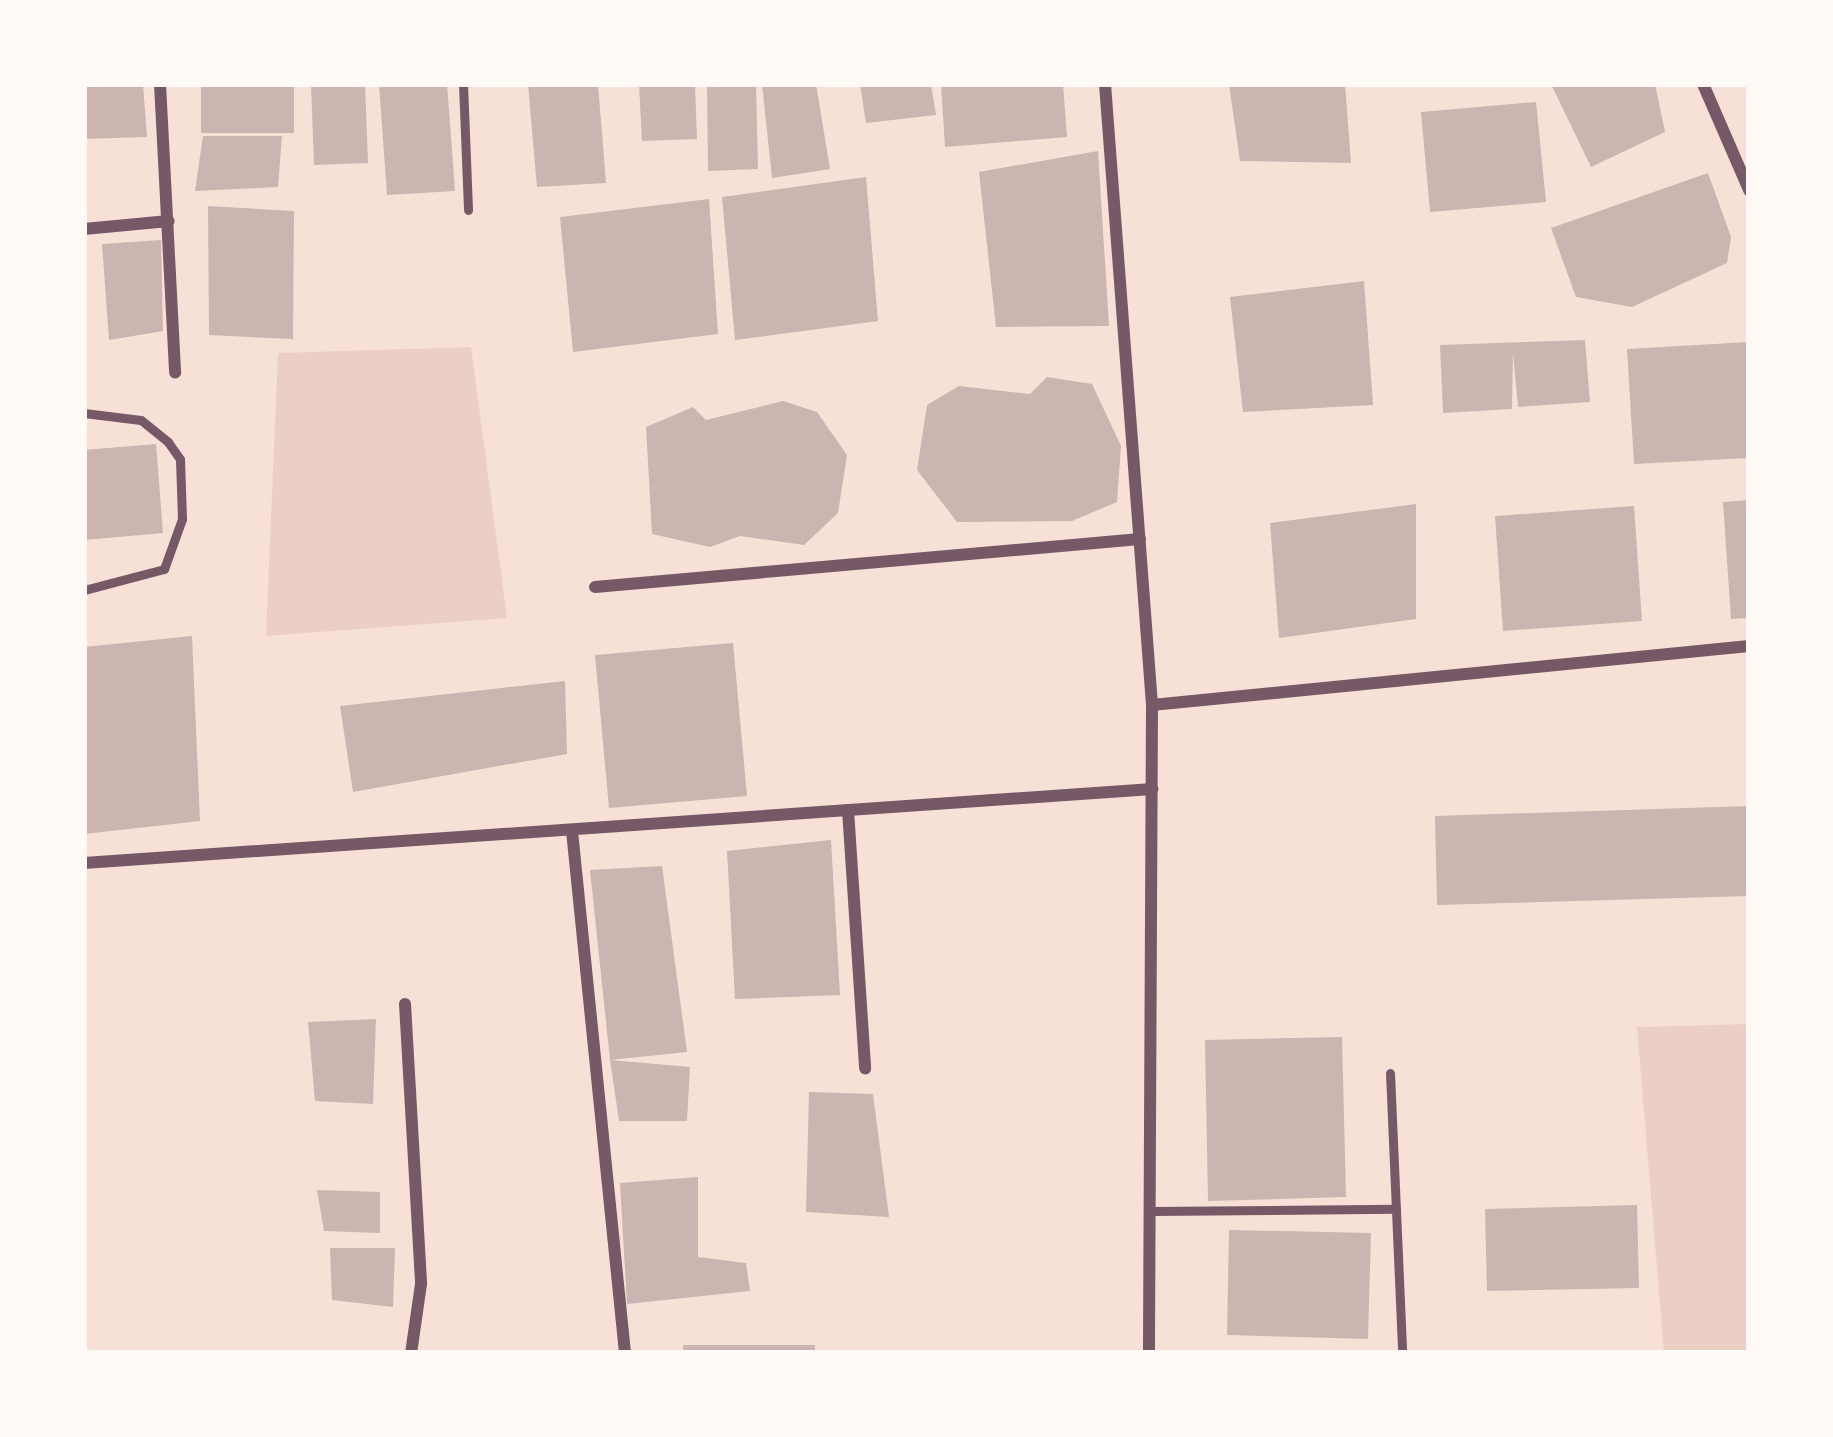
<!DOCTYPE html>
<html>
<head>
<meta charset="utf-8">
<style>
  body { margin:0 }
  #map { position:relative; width:1833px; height:1437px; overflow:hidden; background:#f7e1d7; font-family:Barlow,sans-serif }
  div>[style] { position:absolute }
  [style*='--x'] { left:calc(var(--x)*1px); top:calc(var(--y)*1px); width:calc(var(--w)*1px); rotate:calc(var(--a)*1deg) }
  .green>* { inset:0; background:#ebcfc5 }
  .building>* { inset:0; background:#ccb4b1 }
  .service>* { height:9px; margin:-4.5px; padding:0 4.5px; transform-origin:4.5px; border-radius:4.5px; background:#755966 }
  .minor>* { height:12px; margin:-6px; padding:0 6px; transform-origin:6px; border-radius:6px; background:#755966 }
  span { translate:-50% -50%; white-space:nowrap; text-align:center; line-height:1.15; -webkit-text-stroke:12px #fffaf5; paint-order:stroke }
  .frame { position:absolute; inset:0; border:87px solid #fffaf5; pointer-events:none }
</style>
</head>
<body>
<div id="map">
  <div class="green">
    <i style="clip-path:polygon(471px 347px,507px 618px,266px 636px,278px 353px)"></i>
    <i style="clip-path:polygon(1749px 1024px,1749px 1353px,1664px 1353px,1637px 1027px)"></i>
  </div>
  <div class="building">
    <i style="clip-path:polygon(201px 84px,294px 84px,294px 133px,201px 133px)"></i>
    <i style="clip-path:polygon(311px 84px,365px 84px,368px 163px,314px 165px)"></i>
    <i style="clip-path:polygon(379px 84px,447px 84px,455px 191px,387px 195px)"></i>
    <i style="clip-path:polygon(528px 84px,598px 84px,606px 183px,537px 187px)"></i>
    <i style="clip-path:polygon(639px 84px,695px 84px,697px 139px,642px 141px)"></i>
    <i style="clip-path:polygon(707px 84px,756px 84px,758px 169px,708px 171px)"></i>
    <i style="clip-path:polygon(762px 84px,816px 84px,830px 169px,772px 178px)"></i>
    <i style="clip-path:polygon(860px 84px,931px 84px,936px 115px,866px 123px)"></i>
    <i style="clip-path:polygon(941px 84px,1063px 84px,1067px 137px,945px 147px)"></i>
    <i style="clip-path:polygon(1229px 84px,1345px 84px,1351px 163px,1240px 161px)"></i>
    <i style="clip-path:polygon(1551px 84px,1655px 84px,1665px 132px,1591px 167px)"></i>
    <i style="clip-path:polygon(143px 85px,147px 137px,84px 139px,84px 87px)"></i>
    <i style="clip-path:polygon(1536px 102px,1546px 202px,1430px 212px,1421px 112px)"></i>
    <i style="clip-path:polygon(203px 136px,282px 136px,278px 187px,195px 191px)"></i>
    <i style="clip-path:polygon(1098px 151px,1109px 326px,996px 327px,979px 172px)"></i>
    <i style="clip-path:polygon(1708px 173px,1731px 237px,1727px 263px,1632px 307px,1576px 297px,1551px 228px)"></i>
    <i style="clip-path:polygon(866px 177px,878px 321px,735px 340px,722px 197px)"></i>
    <i style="clip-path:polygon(709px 199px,718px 334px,573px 352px,560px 217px)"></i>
    <i style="clip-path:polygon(208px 206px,294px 211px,293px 339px,209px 335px)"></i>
    <i style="clip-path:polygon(161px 240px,163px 331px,109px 340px,102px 244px)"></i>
    <i style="clip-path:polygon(1364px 281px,1373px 405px,1243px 412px,1230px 297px)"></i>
    <i style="clip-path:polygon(1585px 340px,1590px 402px,1518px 407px,1513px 352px,1512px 409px,1443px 413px,1440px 345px)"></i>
    <i style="clip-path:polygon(1749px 342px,1749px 458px,1634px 464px,1627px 349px)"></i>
    <i style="clip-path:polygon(1047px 377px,1092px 384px,1121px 446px,1117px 502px,1072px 521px,957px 522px,917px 470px,927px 405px,959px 386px,1030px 394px)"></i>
    <i style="clip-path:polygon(783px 401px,817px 412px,847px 455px,838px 513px,804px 545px,740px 536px,710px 547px,652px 534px,646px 427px,693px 407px,706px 420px)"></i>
    <i style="clip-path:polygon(156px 444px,163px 533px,84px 540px,84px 450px)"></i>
    <i style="clip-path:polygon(1749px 500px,1749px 618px,1731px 619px,1723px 502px)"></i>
    <i style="clip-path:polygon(1416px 504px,1416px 619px,1279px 638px,1270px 523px)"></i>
    <i style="clip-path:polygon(1634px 506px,1642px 621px,1503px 631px,1495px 516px)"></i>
    <i style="clip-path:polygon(192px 636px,200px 821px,84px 834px,84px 647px)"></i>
    <i style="clip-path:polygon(733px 643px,747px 796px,609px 808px,595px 655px)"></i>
    <i style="clip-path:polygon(565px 681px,567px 754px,353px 792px,340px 706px)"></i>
    <i style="clip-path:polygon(1749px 806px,1749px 896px,1437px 905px,1435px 816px)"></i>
    <i style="clip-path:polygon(831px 840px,840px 995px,735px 999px,727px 851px)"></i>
    <i style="clip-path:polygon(662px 866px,687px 1052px,610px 1060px,590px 870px)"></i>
    <i style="clip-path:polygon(376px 1019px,373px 1104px,315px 1101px,308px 1022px)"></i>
    <i style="clip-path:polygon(1342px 1037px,1346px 1197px,1208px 1201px,1205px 1040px)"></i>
    <i style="clip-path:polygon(610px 1060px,690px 1067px,687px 1121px,619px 1121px)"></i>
    <i style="clip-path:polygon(809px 1092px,873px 1094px,889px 1217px,806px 1212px)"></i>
    <i style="clip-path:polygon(698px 1177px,698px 1257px,746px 1263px,750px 1291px,627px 1304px,620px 1183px)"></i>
    <i style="clip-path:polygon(317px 1190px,380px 1192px,380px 1233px,324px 1231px)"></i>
    <i style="clip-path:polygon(1637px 1205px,1639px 1288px,1487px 1291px,1485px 1209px)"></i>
    <i style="clip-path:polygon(1229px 1230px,1371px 1233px,1368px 1339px,1227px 1335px)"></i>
    <i style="clip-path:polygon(330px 1248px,395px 1248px,393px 1307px,332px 1300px)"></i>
    <i style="clip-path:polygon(683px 1345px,815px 1345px,815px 1353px,683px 1353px)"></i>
  </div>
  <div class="service">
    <i style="--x:463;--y:84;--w:126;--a:87.7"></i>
    <i style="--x:84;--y:413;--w:57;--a:7"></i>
    <i style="--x:141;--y:420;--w:35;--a:39"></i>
    <i style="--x:168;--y:442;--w:21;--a:55"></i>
    <i style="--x:180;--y:459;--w:60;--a:88.1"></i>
    <i style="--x:182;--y:519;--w:53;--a:109.8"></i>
    <i style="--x:164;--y:569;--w:83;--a:165.3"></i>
    <i style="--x:1390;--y:1073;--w:280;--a:87.5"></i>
    <i style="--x:1151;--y:1211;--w:245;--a:-0.5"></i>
  </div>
  <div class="minor">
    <i style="--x:160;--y:84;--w:289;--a:87"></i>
    <i style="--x:1105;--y:84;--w:623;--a:85.67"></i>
    <i style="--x:1152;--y:705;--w:648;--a:90.27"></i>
    <i style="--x:1703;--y:84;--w:116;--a:66.5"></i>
    <i style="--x:84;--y:229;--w:85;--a:-5.4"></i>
    <i style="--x:595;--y:587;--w:547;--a:-5.03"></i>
    <i style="--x:1152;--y:705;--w:600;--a:-5.64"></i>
    <i style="--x:848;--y:810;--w:259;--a:86.2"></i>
    <i style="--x:572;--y:831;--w:525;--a:84.2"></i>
    <i style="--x:84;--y:863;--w:1071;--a:-3.96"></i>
    <i style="--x:405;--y:1004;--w:280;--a:86.7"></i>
    <i style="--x:421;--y:1284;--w:70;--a:98.2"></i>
  </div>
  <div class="frame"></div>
</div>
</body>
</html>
